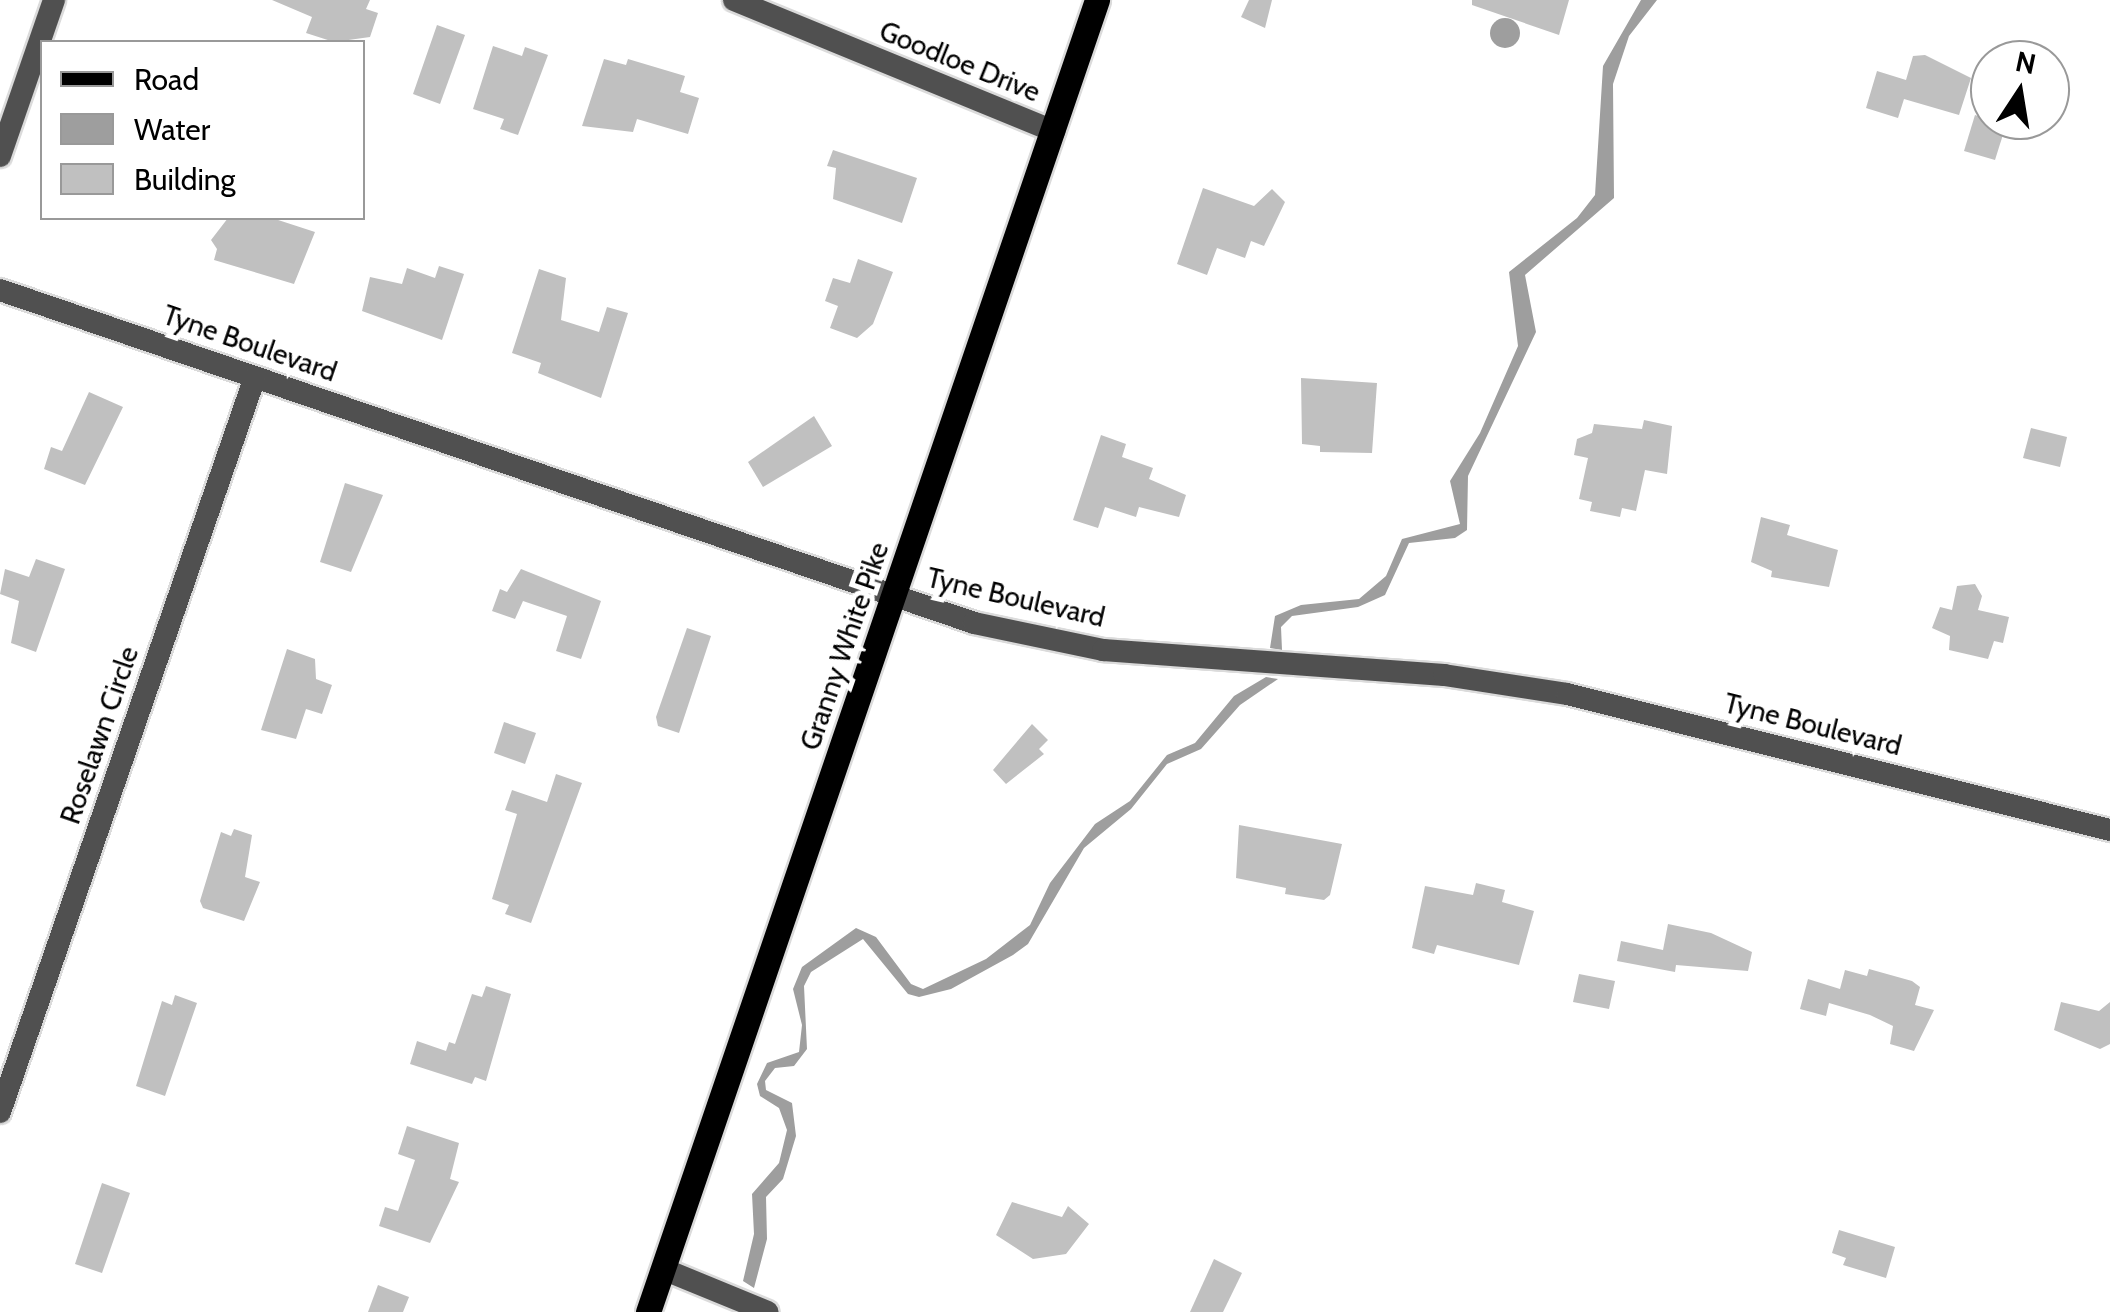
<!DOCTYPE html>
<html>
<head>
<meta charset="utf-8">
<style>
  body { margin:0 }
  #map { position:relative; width:2110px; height:1312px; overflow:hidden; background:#fff; font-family:Cabin,sans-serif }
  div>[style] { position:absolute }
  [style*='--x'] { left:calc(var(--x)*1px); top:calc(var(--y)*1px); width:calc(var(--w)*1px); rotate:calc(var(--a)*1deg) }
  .water>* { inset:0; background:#9e9e9e }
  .round { border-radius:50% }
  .building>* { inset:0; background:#c0c0c0 }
  .roads { filter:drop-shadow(2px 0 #dbdbdb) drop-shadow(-2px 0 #dbdbdb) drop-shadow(0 2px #dbdbdb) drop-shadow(0 -2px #dbdbdb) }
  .minor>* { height:22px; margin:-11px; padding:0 11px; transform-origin:11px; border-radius:11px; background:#505050 }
  .major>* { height:25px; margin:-12.5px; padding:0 12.5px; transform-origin:12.5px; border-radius:12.5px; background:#000 }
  span { translate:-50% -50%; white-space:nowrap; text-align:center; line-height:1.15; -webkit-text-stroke:10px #fff; paint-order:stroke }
  .street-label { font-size:28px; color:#000 }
  .legend { position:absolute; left:40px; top:40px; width:325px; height:180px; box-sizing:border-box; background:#fff; border:2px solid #999; margin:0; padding:12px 18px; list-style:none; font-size:30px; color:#000 }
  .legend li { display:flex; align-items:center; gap:20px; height:50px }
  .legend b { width:50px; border:2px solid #999 }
  .north { position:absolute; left:1970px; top:40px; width:100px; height:100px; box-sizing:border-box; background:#fff; border:2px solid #999; border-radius:50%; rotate:12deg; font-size:28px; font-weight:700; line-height:40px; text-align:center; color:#000 }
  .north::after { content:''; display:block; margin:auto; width:35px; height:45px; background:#000; clip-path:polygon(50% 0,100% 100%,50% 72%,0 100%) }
</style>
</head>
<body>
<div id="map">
  <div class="water">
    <i style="clip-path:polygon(1641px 0,1657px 0,1629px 36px,1613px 84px,1614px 198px,1525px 275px,1536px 332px,1468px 476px,1467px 530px,1455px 538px,1409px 543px,1385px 595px,1358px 607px,1292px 616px,1281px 627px,1282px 650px,1270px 648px,1275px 616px,1301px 605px,1359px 599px,1386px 576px,1402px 539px,1460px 524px,1450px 481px,1480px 433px,1518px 346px,1509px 272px,1577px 218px,1595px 195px,1603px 66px)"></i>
    <i class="round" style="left:1490px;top:18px;width:30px;height:30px"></i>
    <i style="clip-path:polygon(1266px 677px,1278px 679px,1240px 705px,1201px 749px,1167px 764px,1131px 809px,1084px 848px,1028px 944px,1013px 955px,951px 989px,919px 997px,908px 994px,863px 939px,811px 972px,804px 986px,807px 1049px,794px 1066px,775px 1068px,765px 1081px,766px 1090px,792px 1103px,796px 1136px,783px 1179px,766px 1197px,767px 1239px,754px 1288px,743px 1281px,754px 1234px,752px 1194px,779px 1163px,787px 1130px,779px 1108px,760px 1096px,757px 1084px,767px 1063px,799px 1052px,802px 1025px,793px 989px,802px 967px,856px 928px,876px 937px,911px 984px,923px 989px,986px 959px,1030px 925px,1050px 883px,1095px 824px,1130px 801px,1167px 755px,1195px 743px,1234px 696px)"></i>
  </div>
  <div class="building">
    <i style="clip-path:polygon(272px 0,370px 0,366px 9px,378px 13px,370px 37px,334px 42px,306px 33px,312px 17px)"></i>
    <i style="clip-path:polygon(1249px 0,1272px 0,1265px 28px,1241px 17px)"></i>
    <i style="clip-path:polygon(1472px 0,1569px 0,1559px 35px,1472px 5px)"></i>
    <i style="clip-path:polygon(437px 25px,465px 35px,440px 104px,413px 94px)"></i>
    <i style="clip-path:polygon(493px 46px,522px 56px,525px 47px,548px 55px,518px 135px,500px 129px,504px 119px,473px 109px)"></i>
    <i style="clip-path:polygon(1925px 55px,1971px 78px,1959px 115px,1904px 99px,1898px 118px,1866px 108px,1877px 71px,1906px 80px,1913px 56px)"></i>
    <i style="clip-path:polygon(604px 59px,626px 65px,628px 59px,685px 76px,680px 92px,699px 98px,688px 134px,637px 119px,633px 132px,582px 126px)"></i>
    <i style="clip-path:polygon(1975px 115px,2006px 125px,1995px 160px,1964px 151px)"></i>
    <i style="clip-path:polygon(833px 150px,917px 178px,902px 223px,833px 199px,836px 168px,827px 166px)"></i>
    <i style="clip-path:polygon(1203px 188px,1254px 206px,1272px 189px,1285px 202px,1264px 246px,1251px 241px,1245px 258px,1217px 248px,1207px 275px,1177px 264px)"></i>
    <i style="clip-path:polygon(228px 218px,272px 218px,315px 232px,294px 284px,214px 260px,217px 249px,211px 240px)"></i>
    <i style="clip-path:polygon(858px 259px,893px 272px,873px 324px,857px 338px,830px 328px,838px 306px,825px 301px,833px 278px,850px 283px)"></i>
    <i style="clip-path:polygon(439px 266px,464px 274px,442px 340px,362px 311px,370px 277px,402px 284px,407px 268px,435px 278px)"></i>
    <i style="clip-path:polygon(539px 269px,566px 278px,561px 320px,599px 332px,607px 307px,628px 313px,601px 398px,538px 373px,541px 363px,512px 353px)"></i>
    <i style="clip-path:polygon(1301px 378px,1377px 383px,1372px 453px,1320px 452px,1320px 446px,1302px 444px)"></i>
    <i style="clip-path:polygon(89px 392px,123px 407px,85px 485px,44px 469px,51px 447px,62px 451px)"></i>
    <i style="clip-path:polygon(814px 416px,832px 446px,763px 487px,748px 462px)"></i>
    <i style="clip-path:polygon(1644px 420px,1672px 426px,1667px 474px,1645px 470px,1636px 511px,1622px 508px,1620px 517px,1590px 511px,1592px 502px,1579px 499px,1588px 458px,1574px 455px,1577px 439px,1592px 433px,1594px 424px,1642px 429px)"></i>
    <i style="clip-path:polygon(2031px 428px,2067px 437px,2060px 467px,2023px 458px)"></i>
    <i style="clip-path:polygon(1101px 435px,1126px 444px,1122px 457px,1153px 468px,1149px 479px,1186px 495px,1179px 517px,1139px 507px,1136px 517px,1105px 507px,1098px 528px,1073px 520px)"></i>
    <i style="clip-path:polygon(345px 483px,383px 495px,351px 572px,320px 562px)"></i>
    <i style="clip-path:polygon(1761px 517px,1790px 525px,1787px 535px,1838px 550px,1829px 587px,1771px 577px,1772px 571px,1751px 562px)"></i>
    <i style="clip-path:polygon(36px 559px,65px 569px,36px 652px,11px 643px,19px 601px,0 594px,5px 569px,29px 577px)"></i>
    <i style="clip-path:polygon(521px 569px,601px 601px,581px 659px,556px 651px,567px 616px,523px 601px,515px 619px,492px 611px,500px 589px,507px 592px)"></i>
    <i style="clip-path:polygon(1975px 584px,1982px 596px,1978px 610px,2009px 617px,2003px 643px,1994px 641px,1988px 659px,1949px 650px,1950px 636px,1932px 628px,1940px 607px,1952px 610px,1957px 586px)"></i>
    <i style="clip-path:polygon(687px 628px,711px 636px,679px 733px,658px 726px,656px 717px)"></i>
    <i style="clip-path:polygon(287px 649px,315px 659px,316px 679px,332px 685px,322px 714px,306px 709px,296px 739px,261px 730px)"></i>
    <i style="clip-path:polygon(504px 722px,536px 733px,525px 764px,494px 753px)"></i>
    <i style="clip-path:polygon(1032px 724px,1048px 740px,1039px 749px,1044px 754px,1006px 784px,993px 770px)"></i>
    <i style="clip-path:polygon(556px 774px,582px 783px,531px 923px,505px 914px,509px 905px,492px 899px,517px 814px,505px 810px,512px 790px,547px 802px)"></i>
    <i style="clip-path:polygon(1239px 825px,1342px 844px,1330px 895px,1324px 900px,1285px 894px,1286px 888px,1236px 878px)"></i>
    <i style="clip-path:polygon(234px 829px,252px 835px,245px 877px,260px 882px,244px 921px,203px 908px,200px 901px,221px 832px,231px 836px)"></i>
    <i style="clip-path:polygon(1476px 883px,1505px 890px,1502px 902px,1534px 911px,1519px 965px,1437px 945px,1434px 954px,1412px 948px,1425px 886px,1473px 895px)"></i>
    <i style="clip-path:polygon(1668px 924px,1711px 933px,1752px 952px,1748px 971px,1676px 965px,1675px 972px,1617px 961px,1621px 941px,1663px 950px)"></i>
    <i style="clip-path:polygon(1869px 969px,1912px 981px,1920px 987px,1915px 1005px,1934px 1010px,1914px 1051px,1890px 1044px,1893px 1026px,1870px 1015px,1829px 1003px,1826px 1016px,1800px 1009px,1808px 979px,1840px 989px,1845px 970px,1867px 976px)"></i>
    <i style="clip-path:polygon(1579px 974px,1615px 981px,1609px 1009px,1573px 1002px)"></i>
    <i style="clip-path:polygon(486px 986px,511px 994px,486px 1081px,475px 1077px,472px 1084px,410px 1064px,417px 1041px,446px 1051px,449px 1042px,455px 1044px,472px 994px,482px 997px)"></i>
    <i style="clip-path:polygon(175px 995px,197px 1003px,165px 1096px,136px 1086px,162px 1001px,172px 1005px)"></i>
    <i style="clip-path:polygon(2061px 1002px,2099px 1011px,2110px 1002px,2110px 1044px,2100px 1049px,2054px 1030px)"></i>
    <i style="clip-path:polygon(407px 1126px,459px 1143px,450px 1179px,459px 1182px,430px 1243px,379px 1226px,385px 1207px,398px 1211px,415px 1160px,398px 1154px)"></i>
    <i style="clip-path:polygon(102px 1183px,130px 1193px,102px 1273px,75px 1264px)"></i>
    <i style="clip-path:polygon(1012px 1202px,1062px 1217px,1068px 1206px,1089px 1224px,1066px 1254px,1033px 1259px,996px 1235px)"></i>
    <i style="clip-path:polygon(1839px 1230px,1895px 1247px,1886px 1278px,1843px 1265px,1846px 1258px,1832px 1253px)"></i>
    <i style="clip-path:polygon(1214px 1259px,1242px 1273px,1223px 1312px,1190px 1312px)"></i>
    <i style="clip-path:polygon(378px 1285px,409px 1297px,403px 1312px,368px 1312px)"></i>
  </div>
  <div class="roads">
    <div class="minor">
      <i style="--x:734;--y:0;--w:346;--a:22.3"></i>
      <i style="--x:0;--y:156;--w:165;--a:-70.9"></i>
      <i style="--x:0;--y:290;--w:1029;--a:18.87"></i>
      <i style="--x:974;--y:623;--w:132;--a:11.8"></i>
      <i style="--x:1103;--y:650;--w:342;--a:4.2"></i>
      <i style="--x:1444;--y:675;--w:124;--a:8.8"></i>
      <i style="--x:1567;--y:694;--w:560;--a:14.06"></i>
      <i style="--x:0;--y:1112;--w:778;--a:-70.87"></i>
      <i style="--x:663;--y:1269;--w:113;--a:22.3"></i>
    </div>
    <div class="major">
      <i style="--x:648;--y:1312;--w:1387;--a:-71.11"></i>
    </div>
  </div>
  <div class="street-label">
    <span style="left:960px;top:61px;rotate:22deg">Goodloe Drive</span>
    <span style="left:250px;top:343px;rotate:19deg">Tyne Boulevard</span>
    <span style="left:1016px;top:597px;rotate:13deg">Tyne Boulevard</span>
    <span style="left:844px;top:646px;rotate:-71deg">Granny White Pike</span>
    <span style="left:1813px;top:724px;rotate:14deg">Tyne Boulevard</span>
    <span style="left:99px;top:735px;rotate:-71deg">Roselawn Circle</span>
  </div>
  <ul class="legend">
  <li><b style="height:12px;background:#000"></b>Road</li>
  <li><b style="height:28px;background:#9e9e9e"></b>Water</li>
  <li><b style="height:28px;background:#c0c0c0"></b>Building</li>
  </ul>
  <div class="north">N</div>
</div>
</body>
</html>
